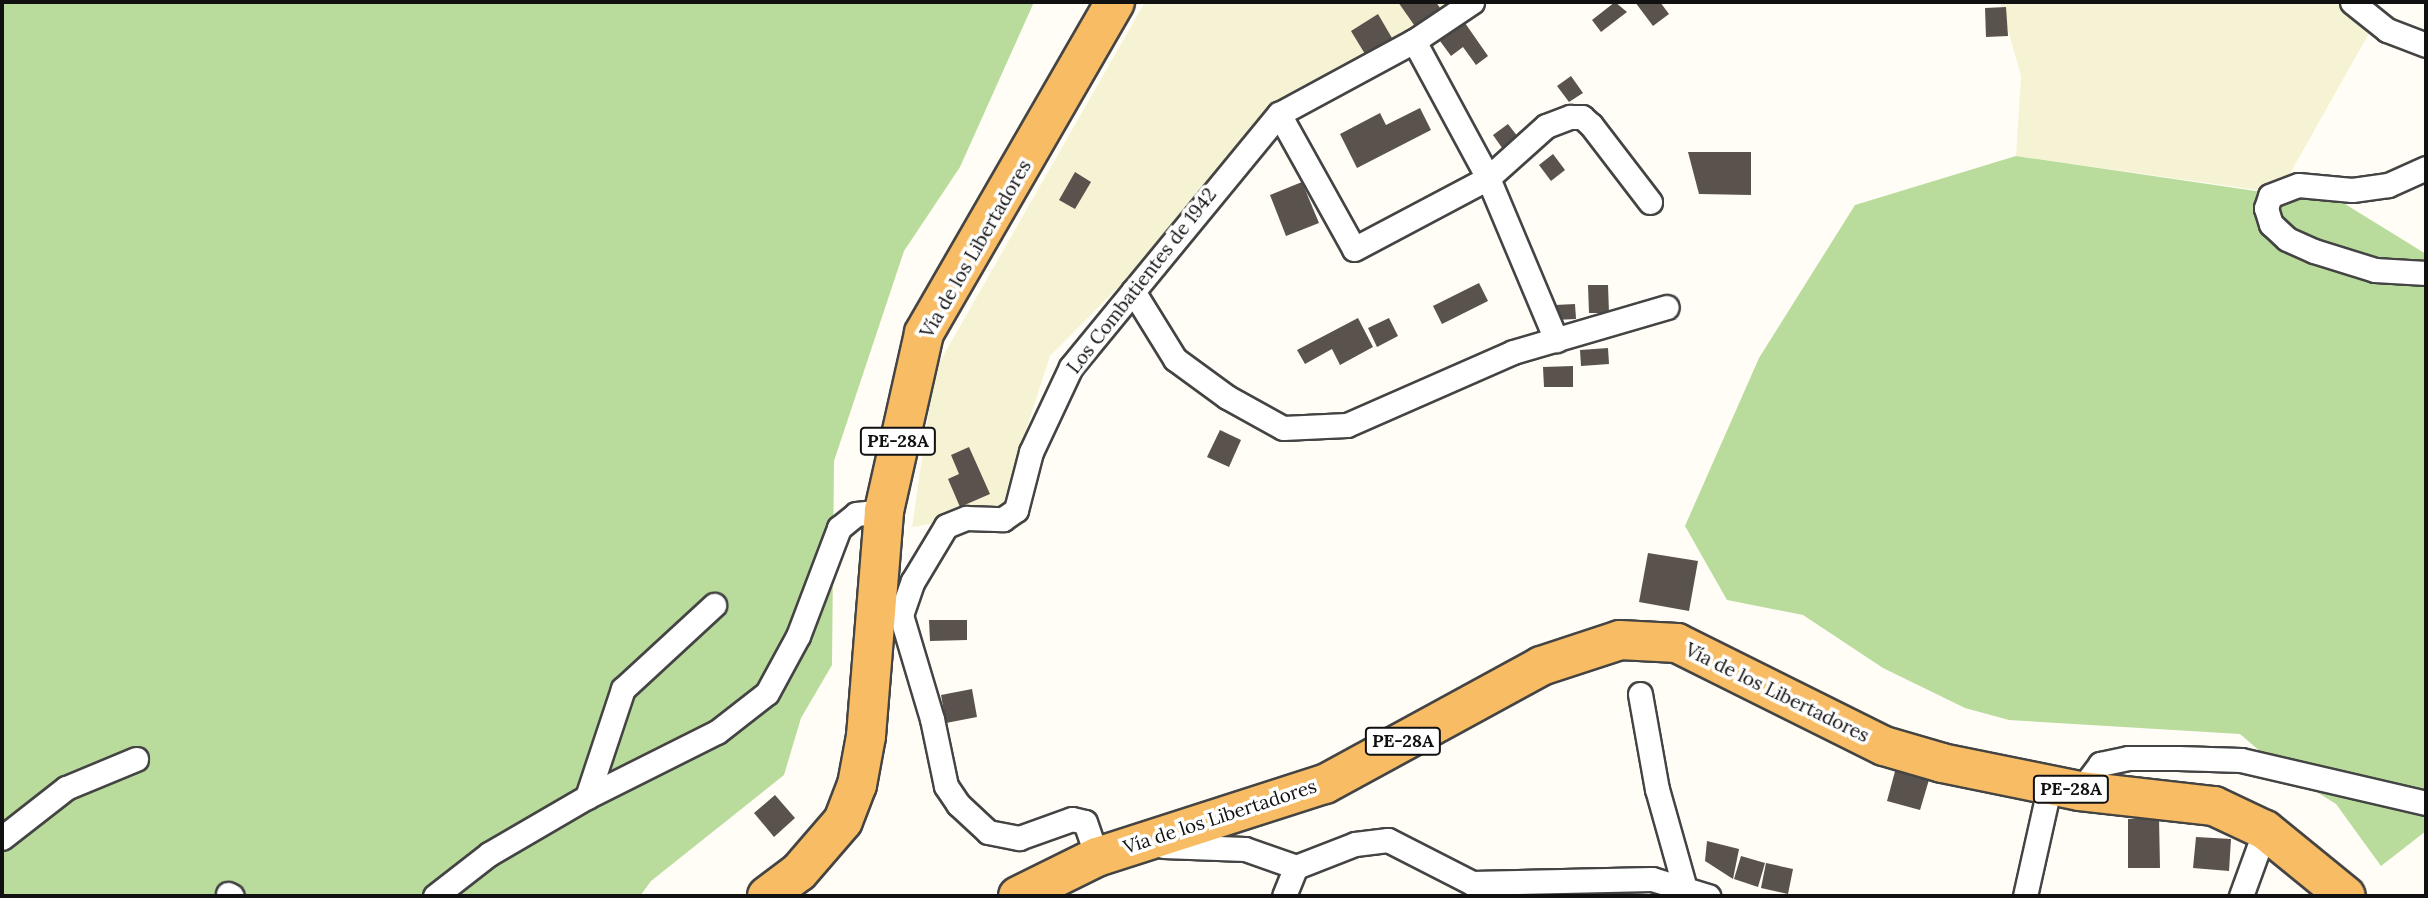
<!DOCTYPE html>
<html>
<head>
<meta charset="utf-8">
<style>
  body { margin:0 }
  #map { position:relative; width:2428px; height:898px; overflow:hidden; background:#fffdf5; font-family:Lora,serif }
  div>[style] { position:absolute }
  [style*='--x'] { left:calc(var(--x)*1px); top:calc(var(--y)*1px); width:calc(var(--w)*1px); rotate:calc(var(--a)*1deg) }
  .farmland>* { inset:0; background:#f6f3d4 }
  .forest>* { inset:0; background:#b9dc9c }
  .building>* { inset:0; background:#5a524d }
  .roads { filter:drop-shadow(2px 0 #444) drop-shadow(-2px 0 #444) drop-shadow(0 2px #444) drop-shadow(0 -2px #444) }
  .minor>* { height:23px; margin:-11.5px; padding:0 11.5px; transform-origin:11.5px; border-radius:11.5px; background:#fff }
  .trunk>* { height:38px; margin:-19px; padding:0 19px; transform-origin:19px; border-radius:19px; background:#f7bc64 }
  span { translate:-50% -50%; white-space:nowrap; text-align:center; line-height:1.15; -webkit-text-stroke:7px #fff; paint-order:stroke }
  .shield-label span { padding:2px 5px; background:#fff; border:2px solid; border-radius:5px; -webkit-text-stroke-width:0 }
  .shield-label { font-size:18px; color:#111; font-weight:700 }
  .street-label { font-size:19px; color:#111 }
  .frame { position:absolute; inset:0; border:4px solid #111; pointer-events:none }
</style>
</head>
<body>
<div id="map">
  <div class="farmland">
    <i style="clip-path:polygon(1145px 2px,1466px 2px,1393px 49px,1267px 109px,1146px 259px,1050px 356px,1013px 470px,1010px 500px,994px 514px,912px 527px,935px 370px)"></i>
    <i style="clip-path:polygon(2000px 2px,2355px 2px,2372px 28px,2279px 193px,2016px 156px,2021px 76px)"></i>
  </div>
  <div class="forest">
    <i style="clip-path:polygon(2px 2px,1034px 2px,960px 167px,904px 251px,834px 461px,832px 665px,801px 718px,784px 775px,651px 881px,640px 896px,2px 896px)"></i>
    <i style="clip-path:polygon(2016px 156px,2345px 204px,2426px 254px,2426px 831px,2381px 866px,2336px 804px,2283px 771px,2240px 734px,2009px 720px,1965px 708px,1883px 668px,1803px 615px,1727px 600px,1685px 526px,1759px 358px,1855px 205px)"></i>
  </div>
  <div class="building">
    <i style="clip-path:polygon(1398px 2px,1436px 2px,1444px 14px,1419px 32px)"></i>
    <i style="clip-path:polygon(1615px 2px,1627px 12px,1601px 32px,1592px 20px)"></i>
    <i style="clip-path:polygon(1635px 2px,1660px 2px,1669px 14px,1653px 26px)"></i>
    <i style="clip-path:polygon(2006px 7px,2008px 36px,1986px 37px,1985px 8px)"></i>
    <i style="clip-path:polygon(1378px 14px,1392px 38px,1365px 54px,1351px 31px)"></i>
    <i style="clip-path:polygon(1465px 23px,1488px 56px,1476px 65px,1463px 47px,1451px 56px,1440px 41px)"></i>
    <i style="clip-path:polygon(1571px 76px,1583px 93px,1569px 102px,1557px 86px)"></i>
    <i style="clip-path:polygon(1420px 108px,1431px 130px,1357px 168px,1340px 134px,1380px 113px,1386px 125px)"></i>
    <i style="clip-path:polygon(1508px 124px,1521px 141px,1505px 152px,1493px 135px)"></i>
    <i style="clip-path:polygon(1688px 152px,1751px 152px,1751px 195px,1699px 194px)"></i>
    <i style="clip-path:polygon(1553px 154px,1565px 170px,1551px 181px,1539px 165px)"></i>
    <i style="clip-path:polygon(1075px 172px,1091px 182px,1075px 209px,1059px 200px)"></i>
    <i style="clip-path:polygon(1302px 182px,1319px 223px,1286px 236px,1270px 195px)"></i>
    <i style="clip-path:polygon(1479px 283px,1488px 301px,1442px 324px,1433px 306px)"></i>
    <i style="clip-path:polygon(1588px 285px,1608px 285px,1609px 313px,1589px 313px)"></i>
    <i style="clip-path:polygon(1575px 304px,1576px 319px,1555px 320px,1555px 305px)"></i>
    <i style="clip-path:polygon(1358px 318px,1373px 347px,1340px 365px,1332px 349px,1305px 364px,1297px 350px)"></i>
    <i style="clip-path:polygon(1389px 318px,1398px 336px,1377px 347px,1368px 328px)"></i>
    <i style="clip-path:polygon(1608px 348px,1609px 364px,1581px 366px,1580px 350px)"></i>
    <i style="clip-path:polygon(1573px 366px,1573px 387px,1544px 387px,1543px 367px)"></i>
    <i style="clip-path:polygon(1220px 430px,1241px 440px,1229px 467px,1207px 457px)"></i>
    <i style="clip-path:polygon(969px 447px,990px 494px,960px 507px,948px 479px,959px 474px,951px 455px)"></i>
    <i style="clip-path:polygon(1648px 553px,1698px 561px,1689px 611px,1639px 602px)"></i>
    <i style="clip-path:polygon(929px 620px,967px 620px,967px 640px,930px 641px)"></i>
    <i style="clip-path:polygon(972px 689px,977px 717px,946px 723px,941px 695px)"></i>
    <i style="clip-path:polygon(1897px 764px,1931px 773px,1920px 810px,1887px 801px)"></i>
    <i style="clip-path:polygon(775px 795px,795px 818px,774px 837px,754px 813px)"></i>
    <i style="clip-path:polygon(2159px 818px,2160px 868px,2128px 868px,2128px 819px)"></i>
    <i style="clip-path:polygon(2196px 837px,2231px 839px,2229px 871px,2193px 868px)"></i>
    <i style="clip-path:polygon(1707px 841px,1739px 849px,1733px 879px,1705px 861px)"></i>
    <i style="clip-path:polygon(1741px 856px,1765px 863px,1758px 887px,1734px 879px)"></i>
    <i style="clip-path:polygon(1766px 863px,1793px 869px,1788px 894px,1761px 888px)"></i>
  </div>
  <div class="roads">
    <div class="minor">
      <i style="--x:2352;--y:2;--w:45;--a:38.7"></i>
      <i style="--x:2387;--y:30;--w:42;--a:21"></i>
      <i style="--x:1414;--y:41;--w:156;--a:61.6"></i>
      <i style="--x:1488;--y:178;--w:176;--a:67.2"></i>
      <i style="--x:1279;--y:114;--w:154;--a:60.9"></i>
      <i style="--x:1354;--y:249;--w:152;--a:-27.9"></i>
      <i style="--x:1488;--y:178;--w:78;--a:-41.9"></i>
      <i style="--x:1546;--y:126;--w:26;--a:-21"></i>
      <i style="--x:1570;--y:117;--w:12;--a:0"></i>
      <i style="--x:1582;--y:117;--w:12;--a:42"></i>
      <i style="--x:1591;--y:125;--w:97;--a:52.5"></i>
      <i style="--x:2426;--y:168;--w:42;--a:155.9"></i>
      <i style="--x:2388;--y:185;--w:36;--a:172"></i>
      <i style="--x:2352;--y:190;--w:54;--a:-174.7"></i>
      <i style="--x:2298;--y:185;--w:30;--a:159"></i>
      <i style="--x:2270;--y:196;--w:13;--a:108"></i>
      <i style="--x:2266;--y:208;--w:17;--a:73"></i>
      <i style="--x:2271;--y:224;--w:22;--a:43"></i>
      <i style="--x:2287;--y:239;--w:30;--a:24"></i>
      <i style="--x:2314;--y:251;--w:64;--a:17.3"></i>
      <i style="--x:2375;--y:270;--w:51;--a:3.4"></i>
      <i style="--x:1133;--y:291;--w:80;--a:58.3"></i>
      <i style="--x:1175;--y:359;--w:64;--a:36.2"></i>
      <i style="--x:1227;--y:397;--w:64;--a:29"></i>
      <i style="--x:1283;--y:428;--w:64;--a:-2.7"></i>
      <i style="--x:1347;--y:425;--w:181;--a:-23.7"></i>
      <i style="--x:1513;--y:352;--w:160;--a:-16.3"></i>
      <i style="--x:893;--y:606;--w:12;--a:48"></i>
      <i style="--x:901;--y:615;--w:109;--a:73.4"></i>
      <i style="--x:932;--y:719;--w:68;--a:78.2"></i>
      <i style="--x:946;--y:786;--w:22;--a:56"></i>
      <i style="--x:958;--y:804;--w:41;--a:43"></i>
      <i style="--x:988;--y:832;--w:32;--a:11"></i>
      <i style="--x:1019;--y:838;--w:56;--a:-19.7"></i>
      <i style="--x:1072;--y:819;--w:13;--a:13"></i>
      <i style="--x:1085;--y:822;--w:37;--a:71"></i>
      <i style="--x:901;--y:615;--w:36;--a:-71"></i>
      <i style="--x:913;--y:581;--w:64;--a:-59"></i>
      <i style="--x:946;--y:526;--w:22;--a:-22"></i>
      <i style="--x:966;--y:518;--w:37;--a:2"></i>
      <i style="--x:1003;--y:519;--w:16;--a:-35"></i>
      <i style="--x:1016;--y:510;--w:60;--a:-75.5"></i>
      <i style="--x:1031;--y:452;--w:94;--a:-64.8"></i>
      <i style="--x:1071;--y:367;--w:328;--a:-50.6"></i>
      <i style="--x:1279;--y:114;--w:153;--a:-28.4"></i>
      <i style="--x:1414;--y:41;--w:70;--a:-33.9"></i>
      <i style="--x:1640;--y:694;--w:97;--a:79.9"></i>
      <i style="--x:1657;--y:789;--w:111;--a:74.3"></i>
      <i style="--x:2080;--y:791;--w:34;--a:-53"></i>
      <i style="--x:2100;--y:764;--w:29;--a:-12"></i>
      <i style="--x:2128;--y:758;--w:50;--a:0"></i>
      <i style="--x:2178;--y:758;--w:63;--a:1.8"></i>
      <i style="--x:2241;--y:760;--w:190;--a:13.1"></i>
      <i style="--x:587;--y:797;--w:114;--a:-71.6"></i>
      <i style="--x:623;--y:689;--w:124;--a:-42.7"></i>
      <i style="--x:2;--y:838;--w:81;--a:-38"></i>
      <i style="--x:66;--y:788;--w:76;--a:-22.5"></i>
      <i style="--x:1163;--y:846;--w:82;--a:2.1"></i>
      <i style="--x:1245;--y:849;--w:54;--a:19.4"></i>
      <i style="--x:1296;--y:867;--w:63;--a:-21.3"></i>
      <i style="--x:1355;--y:844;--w:33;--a:-7"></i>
      <i style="--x:1388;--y:840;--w:94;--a:27.1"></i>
      <i style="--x:1472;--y:883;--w:180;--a:-1.3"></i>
      <i style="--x:1652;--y:879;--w:59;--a:16.9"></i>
      <i style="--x:228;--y:894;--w:4;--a:27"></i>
      <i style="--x:435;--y:896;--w:68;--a:-37.9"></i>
      <i style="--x:489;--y:854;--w:113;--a:-30.2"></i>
      <i style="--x:587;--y:797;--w:145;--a:-26.6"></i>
      <i style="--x:717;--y:732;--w:63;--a:-38"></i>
      <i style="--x:767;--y:693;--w:65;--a:-61.5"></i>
      <i style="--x:798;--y:636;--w:116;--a:-69.2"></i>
      <i style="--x:839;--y:528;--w:22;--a:-39"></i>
      <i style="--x:856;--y:514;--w:28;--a:-6"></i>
      <i style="--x:1284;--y:896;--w:31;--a:-68"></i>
      <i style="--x:2025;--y:896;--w:115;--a:-77.4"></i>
      <i style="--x:2241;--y:896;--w:70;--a:-70"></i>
    </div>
    <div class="trunk">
      <i style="--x:767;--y:896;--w:40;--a:-37"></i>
      <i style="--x:799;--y:872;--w:67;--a:-49.2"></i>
      <i style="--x:843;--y:821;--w:39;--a:-69"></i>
      <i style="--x:857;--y:785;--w:50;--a:-79.6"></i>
      <i style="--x:866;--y:736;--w:226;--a:-85.4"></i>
      <i style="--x:884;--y:511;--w:182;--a:-77.3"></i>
      <i style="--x:924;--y:333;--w:382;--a:-60"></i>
      <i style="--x:1018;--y:896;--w:88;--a:-26.3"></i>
      <i style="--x:1097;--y:857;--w:239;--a:-17.8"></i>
      <i style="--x:1325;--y:784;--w:246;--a:-28.6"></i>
      <i style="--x:1541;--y:666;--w:83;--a:-18.2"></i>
      <i style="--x:1620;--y:640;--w:57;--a:3"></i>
      <i style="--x:1677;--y:643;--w:231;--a:26.5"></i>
      <i style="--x:1884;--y:746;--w:60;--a:16.3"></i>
      <i style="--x:1942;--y:763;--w:141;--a:11.5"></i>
      <i style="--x:2080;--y:791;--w:135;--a:6.4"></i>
      <i style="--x:2214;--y:806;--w:56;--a:25.2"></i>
      <i style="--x:2265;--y:830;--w:104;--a:39.2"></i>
    </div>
  </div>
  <div class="shield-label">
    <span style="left:898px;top:441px">PE-28A</span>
    <span style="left:1403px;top:741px">PE-28A</span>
    <span style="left:2071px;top:789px">PE-28A</span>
  </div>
  <div class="street-label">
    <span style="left:976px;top:249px;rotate:-60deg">Vía de los Libertadores</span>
    <span style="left:1142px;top:281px;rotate:-52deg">Los Combatientes de 1942</span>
    <span style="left:1777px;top:693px;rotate:26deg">Vía de los Libertadores</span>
    <span style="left:1220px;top:817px;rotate:-18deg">Vía de los Libertadores</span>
  </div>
  <div class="frame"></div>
</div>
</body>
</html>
